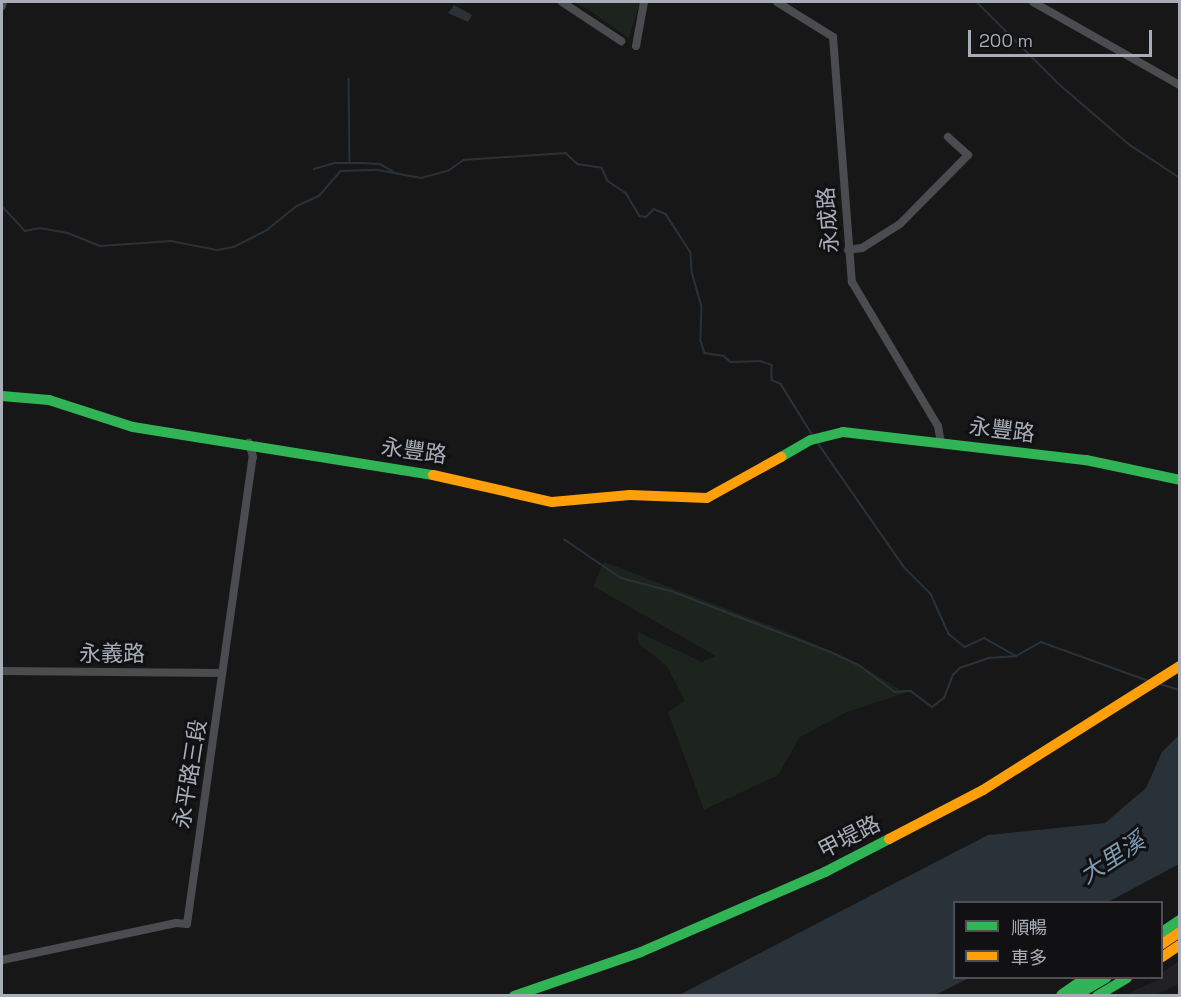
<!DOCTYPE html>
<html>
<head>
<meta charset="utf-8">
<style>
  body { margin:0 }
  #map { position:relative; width:1181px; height:997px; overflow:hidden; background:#171717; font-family:"Space Grotesk","Noto Sans TC",sans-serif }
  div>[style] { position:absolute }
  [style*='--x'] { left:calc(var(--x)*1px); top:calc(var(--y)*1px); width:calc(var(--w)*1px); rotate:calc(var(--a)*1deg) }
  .built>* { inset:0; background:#212123 }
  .green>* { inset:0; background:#1d241e }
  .water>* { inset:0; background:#2a3239 }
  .stream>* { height:1.5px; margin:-0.75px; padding:0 0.75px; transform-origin:0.75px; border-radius:0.75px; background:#2a3239 }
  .street>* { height:8px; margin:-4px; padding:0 4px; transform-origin:4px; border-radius:4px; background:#4b4c50 }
  .fast>* { height:10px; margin:-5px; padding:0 5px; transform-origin:5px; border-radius:5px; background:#30b455 }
  .slow>* { height:10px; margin:-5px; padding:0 5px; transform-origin:5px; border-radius:5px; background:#ff9f0a }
  .fast-bridge>* { height:14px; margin:-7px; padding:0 7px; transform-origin:7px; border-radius:7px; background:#30b455 }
  span { translate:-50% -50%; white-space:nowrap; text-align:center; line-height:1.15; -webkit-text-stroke:6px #111113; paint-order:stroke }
  .street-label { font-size:22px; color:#a8adb8 }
  .water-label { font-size:24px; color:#7f9bb3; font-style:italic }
  .frame { position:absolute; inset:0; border:3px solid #a8adb8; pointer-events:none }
  .legend { position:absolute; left:953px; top:901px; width:210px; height:78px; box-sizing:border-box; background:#111113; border:2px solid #4d4f55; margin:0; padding:8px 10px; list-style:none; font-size:18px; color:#a8adb8 }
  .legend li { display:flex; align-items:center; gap:12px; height:30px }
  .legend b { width:30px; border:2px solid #4d4f55 }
  .scale { position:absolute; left:968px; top:30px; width:184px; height:27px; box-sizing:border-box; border:3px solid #a8adb8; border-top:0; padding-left:8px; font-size:18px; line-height:21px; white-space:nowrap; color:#a8adb8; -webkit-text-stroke:4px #111113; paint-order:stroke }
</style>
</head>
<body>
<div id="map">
  <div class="built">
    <i style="clip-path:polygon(1179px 961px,1179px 984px,1155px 995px,1125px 995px,1162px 978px,1162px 973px)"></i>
  </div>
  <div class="green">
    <i style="clip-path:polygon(574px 2px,640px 2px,629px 38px,592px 12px)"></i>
    <i style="clip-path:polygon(604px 562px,787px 632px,853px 661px,905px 693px,847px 712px,800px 737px,778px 775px,704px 810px,668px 712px,685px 701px,667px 666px,638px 643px,638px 632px,702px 662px,716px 656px,593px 586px)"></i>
  </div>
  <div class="water">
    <i style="clip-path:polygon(454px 5px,472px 15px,468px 22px,448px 13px)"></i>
    <i style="clip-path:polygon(1179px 735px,1179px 864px,1108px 902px,954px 902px,954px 978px,969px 978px,935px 995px,679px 995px,988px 835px,1105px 823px,1146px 788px,1162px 752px)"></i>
  </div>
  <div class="stream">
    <i style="--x:977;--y:2;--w:116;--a:45"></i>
    <i style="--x:1059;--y:84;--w:94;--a:40.7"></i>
    <i style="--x:1130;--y:145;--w:60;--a:33.4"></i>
    <i style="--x:349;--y:79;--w:83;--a:89.3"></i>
    <i style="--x:314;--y:169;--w:22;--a:-16"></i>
    <i style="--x:335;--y:163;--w:29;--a:0"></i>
    <i style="--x:364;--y:163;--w:16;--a:4"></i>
    <i style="--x:380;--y:164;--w:20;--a:30"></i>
    <i style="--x:2;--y:206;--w:34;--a:47"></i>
    <i style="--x:25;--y:231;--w:15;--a:-11"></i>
    <i style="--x:40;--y:228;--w:28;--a:10"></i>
    <i style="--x:68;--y:233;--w:35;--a:22"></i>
    <i style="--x:100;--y:246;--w:71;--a:-4"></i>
    <i style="--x:171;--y:241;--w:47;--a:11.1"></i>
    <i style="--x:217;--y:250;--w:17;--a:-10"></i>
    <i style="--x:234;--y:247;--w:37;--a:-27"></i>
    <i style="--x:267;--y:230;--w:36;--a:-39"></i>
    <i style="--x:295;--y:207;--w:26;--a:-25"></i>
    <i style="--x:319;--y:196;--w:33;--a:-49"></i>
    <i style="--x:341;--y:171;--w:37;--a:-2"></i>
    <i style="--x:378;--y:170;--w:44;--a:10.5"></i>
    <i style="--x:421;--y:178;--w:28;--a:-15"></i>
    <i style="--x:448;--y:171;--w:19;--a:-35"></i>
    <i style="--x:464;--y:160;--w:102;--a:-3.9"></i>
    <i style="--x:566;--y:153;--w:16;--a:43"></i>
    <i style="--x:578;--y:164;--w:24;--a:9"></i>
    <i style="--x:602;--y:168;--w:14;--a:65"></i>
    <i style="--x:608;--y:181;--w:22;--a:34"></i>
    <i style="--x:626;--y:193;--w:27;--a:59"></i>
    <i style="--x:640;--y:216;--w:6;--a:9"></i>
    <i style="--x:646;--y:217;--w:11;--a:-45"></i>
    <i style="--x:654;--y:209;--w:13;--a:23"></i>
    <i style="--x:666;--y:214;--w:46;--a:57.3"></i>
    <i style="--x:691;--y:253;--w:19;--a:87"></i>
    <i style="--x:692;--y:272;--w:35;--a:74"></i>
    <i style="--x:702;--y:306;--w:35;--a:92"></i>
    <i style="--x:701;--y:341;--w:13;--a:72"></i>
    <i style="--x:705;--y:353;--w:19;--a:9"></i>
    <i style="--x:724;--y:356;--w:9;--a:41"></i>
    <i style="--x:731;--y:362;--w:29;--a:-2"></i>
    <i style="--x:760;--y:361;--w:13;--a:18"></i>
    <i style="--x:772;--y:365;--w:15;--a:90"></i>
    <i style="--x:772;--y:380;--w:10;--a:24"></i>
    <i style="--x:781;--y:384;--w:59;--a:58.2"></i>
    <i style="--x:818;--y:443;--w:152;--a:55.2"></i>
    <i style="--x:905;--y:568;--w:37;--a:45"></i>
    <i style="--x:931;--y:594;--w:44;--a:65.8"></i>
    <i style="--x:949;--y:634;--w:21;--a:39"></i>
    <i style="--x:965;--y:647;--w:21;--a:-25"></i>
    <i style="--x:984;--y:638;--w:37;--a:29"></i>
    <i style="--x:564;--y:539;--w:69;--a:34.4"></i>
    <i style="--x:621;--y:578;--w:52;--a:14.6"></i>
    <i style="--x:671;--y:591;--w:171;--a:20.9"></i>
    <i style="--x:831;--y:652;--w:31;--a:25"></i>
    <i style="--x:859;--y:665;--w:45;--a:36.9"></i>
    <i style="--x:895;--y:692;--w:16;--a:-4"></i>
    <i style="--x:911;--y:691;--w:26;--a:37"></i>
    <i style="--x:932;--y:707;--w:15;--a:-37"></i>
    <i style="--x:944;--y:698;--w:25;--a:-69"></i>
    <i style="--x:953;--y:675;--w:10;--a:-45"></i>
    <i style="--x:960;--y:668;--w:31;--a:-19"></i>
    <i style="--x:989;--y:658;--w:27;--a:-4"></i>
    <i style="--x:1016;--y:656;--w:29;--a:-29"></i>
    <i style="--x:1041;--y:642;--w:115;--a:19.9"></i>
    <i style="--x:1160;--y:684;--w:21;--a:17"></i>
  </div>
  <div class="street">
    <i style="--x:562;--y:2;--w:71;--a:33.5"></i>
    <i style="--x:777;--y:2;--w:66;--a:32"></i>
    <i style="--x:833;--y:37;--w:246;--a:85.6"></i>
    <i style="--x:852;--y:282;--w:168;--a:59.2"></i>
    <i style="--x:938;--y:426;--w:17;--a:80"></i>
    <i style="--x:1033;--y:2;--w:169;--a:29.5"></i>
    <i style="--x:2;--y:6;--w:4;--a:-76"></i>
    <i style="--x:636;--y:46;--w:45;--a:-79.7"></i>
    <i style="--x:848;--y:250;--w:14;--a:-8"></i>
    <i style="--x:862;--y:248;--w:45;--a:-32.3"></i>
    <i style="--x:900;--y:224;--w:97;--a:-45.4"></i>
    <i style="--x:968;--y:155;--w:27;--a:-138"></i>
    <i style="--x:2;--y:671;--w:220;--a:0.5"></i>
    <i style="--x:2;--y:960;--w:178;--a:-12"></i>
    <i style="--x:176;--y:923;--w:11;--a:5"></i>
    <i style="--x:187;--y:924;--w:472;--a:-82"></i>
    <i style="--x:253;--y:457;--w:15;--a:-106"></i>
  </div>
  <div class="fast">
    <i style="--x:2;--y:396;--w:47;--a:4.9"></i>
    <i style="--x:49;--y:400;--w:88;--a:17.8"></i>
    <i style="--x:133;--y:427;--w:304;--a:9.1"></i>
    <i style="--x:781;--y:457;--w:34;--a:-30"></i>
    <i style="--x:811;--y:440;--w:33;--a:-14"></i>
    <i style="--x:843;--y:432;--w:245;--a:6.6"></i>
    <i style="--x:1086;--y:460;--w:96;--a:12"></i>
    <i style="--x:1162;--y:932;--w:22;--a:-34"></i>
    <i style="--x:514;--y:996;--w:134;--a:-19.1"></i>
    <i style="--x:641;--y:952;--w:201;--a:-23.5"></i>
    <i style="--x:825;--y:872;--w:72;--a:-27.3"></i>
    <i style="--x:1075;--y:996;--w:36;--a:-30"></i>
    <i style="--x:1097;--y:996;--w:35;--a:-31"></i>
  </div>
  <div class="slow">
    <i style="--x:433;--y:475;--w:122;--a:12.8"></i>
    <i style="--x:552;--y:502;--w:78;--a:-5.1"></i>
    <i style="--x:630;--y:495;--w:77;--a:2.2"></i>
    <i style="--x:707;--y:498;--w:85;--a:-29"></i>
    <i style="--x:889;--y:839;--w:106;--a:-27.5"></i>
    <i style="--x:983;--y:790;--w:233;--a:-32.2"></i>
    <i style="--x:1162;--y:944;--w:22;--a:-34"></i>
    <i style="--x:1162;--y:957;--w:22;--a:-34"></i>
  </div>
  <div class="fast-bridge">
    <i style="--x:1063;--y:996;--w:32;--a:-35"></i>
  </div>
  <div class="street-label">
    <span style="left:828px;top:220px;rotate:-94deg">永成路</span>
    <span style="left:1002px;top:430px;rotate:7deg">永豐路</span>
    <span style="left:414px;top:451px;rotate:8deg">永豐路</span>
    <span style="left:112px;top:654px">永義路</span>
    <span style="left:190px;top:774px;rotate:-81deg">永平路三段</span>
    <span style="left:849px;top:837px;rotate:-27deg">甲堤路</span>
  </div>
  <div class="water-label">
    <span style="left:1112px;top:858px;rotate:-33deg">大里溪</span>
  </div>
  <div class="frame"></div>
  <ul class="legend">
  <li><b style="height:8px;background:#30b455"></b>順暢</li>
  <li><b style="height:8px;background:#ff9f0a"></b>車多</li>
  </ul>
  <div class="scale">200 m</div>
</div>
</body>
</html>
